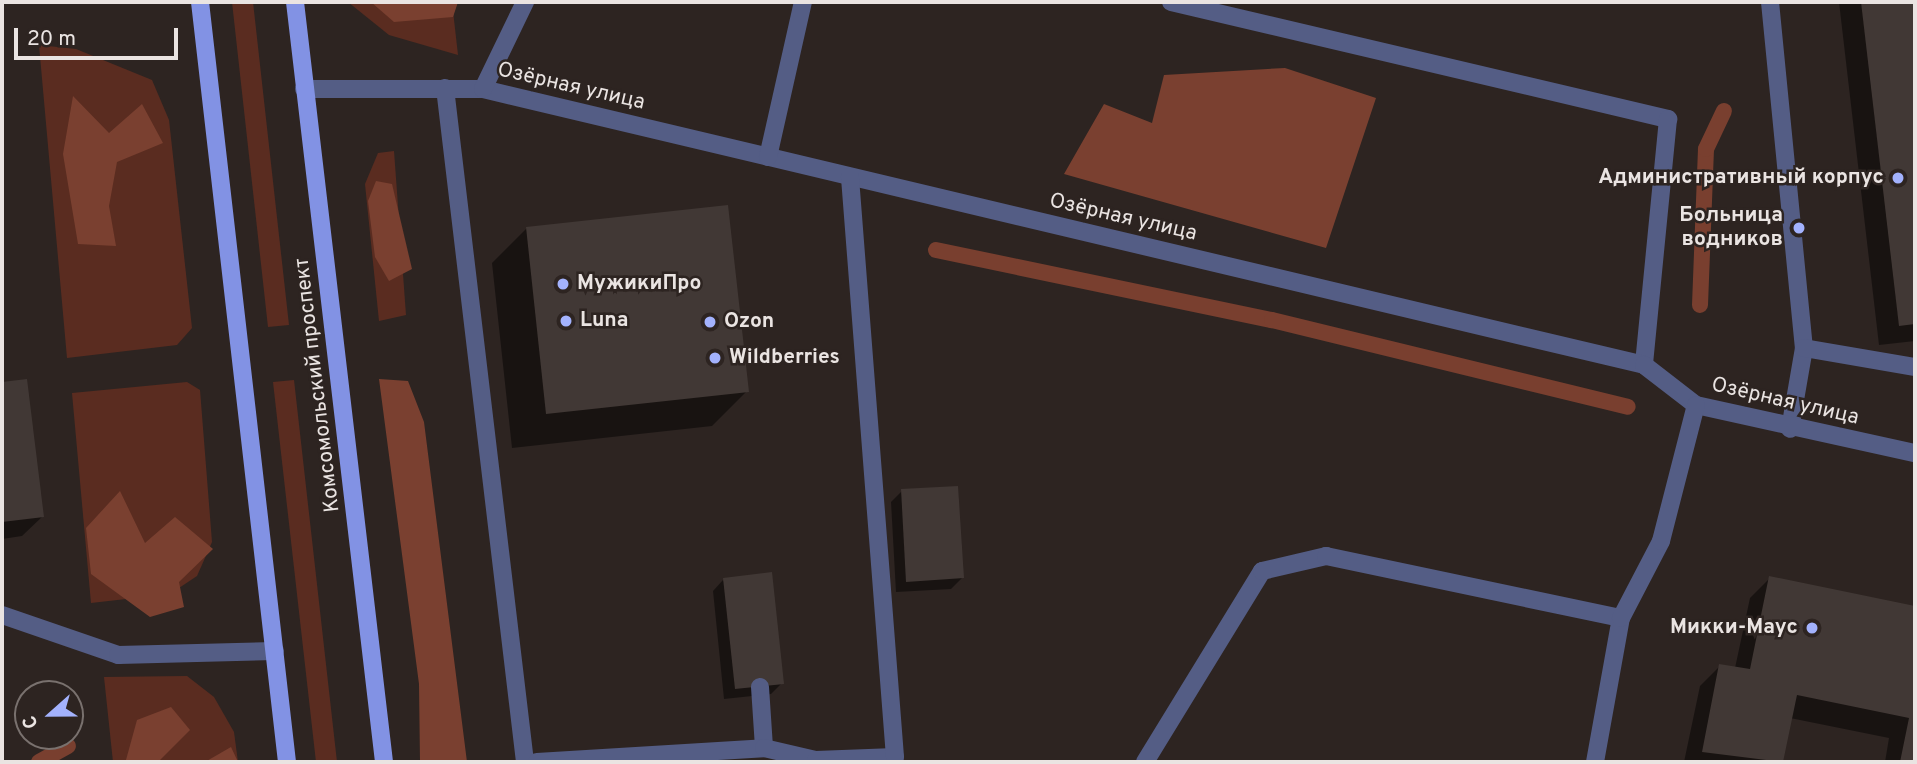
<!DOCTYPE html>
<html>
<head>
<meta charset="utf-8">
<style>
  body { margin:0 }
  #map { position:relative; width:1917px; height:764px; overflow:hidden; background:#2d2421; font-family:Overpass,sans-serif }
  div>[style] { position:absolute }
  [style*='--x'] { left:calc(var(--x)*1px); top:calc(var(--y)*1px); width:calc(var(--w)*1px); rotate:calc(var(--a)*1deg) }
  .green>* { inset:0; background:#5a2c20 }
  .forest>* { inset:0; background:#7a4030 }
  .shadow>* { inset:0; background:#0007 }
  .stream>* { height:16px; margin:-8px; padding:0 8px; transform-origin:8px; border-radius:8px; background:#793f2f }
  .building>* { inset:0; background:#413835 }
  .minor>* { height:18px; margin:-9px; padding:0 9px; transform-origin:9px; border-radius:9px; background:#545d85 }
  .major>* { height:18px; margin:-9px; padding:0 9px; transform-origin:9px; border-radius:9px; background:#8292e4 }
  .dots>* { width:19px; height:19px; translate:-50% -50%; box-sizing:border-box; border:4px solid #2d2421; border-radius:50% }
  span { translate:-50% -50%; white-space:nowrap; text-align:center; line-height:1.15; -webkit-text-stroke:5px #2d2421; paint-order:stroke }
  .street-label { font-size:21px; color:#eae4e2 }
  .poi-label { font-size:21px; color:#eae4e2; font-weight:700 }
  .right { translate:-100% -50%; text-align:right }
  .left { translate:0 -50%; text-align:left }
  .frame { position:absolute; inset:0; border:4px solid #eae4e2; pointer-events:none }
  .north { position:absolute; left:14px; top:680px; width:70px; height:70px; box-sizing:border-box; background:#2d2421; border:2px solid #79716e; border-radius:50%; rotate:249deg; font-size:19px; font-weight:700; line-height:28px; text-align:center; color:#eae4e2 }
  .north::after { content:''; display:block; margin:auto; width:24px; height:32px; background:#a3b2fd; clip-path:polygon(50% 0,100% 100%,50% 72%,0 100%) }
  .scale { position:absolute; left:14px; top:28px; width:164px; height:32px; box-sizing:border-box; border:4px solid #eae4e2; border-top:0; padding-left:9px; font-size:21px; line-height:24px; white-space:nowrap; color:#eae4e2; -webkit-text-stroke:5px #2d2421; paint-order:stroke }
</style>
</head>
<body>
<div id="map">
  <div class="green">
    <i style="clip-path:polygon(232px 2px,253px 2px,289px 325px,268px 327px)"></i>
    <i style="clip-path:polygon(348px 2px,452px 2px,458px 55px,389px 35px)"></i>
    <i style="clip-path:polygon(39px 45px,76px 49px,152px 80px,169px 120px,192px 328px,177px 345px,67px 358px)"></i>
    <i style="clip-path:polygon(394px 151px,406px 315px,379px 321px,365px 184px,378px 153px)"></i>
    <i style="clip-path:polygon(294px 380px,337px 762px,316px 762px,273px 382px)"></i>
    <i style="clip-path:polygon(187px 382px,200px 390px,212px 542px,197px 576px,170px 594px,91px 603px,72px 393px)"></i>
    <i style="clip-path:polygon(187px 676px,214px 697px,234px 732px,238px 762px,113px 762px,104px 677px)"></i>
  </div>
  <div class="forest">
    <i style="clip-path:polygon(371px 2px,458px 2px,453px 17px,394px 22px)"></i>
    <i style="clip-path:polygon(1285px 68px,1376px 98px,1326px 248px,1064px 174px,1104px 104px,1152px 123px,1164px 75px)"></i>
    <i style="clip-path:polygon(73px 96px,109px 133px,142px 104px,163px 143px,117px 162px,109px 206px,116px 246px,78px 244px,63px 154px)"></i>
    <i style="clip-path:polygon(376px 181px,392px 184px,412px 269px,389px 281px,375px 257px,368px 201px)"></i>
    <i style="clip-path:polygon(379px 379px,408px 381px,424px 422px,467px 762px,420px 762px,419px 684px)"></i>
    <i style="clip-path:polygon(120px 491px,145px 543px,175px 517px,213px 549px,179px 582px,184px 607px,150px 617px,91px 574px,86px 528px)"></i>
    <i style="clip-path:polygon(171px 707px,190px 730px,158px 762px,126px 760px,137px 720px)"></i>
    <i style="clip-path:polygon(231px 747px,238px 762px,205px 762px)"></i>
  </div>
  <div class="shadow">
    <i style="clip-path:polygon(1839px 2px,1915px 2px,1915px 341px,1879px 345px)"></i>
    <i style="clip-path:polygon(527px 228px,747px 391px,712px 426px,512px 448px,492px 263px)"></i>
    <i style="clip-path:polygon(26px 381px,43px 516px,22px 536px,2px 539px,2px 384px)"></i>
    <i style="clip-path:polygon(902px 491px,962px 578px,951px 589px,896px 592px,891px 502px)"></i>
    <i style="clip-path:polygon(1770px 578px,1915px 607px,1915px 762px,1885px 762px,1889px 738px,1790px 718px,1781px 762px,1684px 762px,1700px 686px,1720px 666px,1735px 668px,1750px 598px)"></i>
    <i style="clip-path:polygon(723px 580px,782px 683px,771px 694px,724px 699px,713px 591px)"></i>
  </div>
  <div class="stream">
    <i style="--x:936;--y:250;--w:343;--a:11.8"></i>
    <i style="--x:1272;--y:320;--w:366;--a:13.7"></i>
    <i style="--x:1700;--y:305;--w:156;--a:-87.8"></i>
    <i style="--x:1706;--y:149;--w:42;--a:-64.7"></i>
    <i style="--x:39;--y:762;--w:33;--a:-29"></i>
  </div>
  <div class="building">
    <i style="clip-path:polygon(1861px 2px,1915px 2px,1915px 324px,1899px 326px)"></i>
    <i style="clip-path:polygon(728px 205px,749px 392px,546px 414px,526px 227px)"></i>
    <i style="clip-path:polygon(27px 379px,44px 517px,2px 522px,2px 382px)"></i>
    <i style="clip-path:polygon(958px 486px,964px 578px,906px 582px,901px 489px)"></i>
    <i style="clip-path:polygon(772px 572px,784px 684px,735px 689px,723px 578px)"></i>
    <i style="clip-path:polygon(1769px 576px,1915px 606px,1915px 762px,1900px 762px,1909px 718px,1797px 695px,1783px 762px,1702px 752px,1719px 664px,1750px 669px)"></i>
  </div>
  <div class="minor">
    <i style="--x:1171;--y:2;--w:511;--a:13.25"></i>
    <i style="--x:1668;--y:119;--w:247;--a:95.6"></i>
    <i style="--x:1770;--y:2;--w:348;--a:84.4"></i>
    <i style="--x:1804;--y:348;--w:82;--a:99.8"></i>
    <i style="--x:445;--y:88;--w:679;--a:83.23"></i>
    <i style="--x:304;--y:89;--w:179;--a:0"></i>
    <i style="--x:483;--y:89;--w:1193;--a:13.37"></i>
    <i style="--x:1644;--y:365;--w:66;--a:37.6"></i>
    <i style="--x:1696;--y:405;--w:224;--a:12.4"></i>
    <i style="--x:483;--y:89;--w:97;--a:-64.2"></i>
    <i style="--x:768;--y:157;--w:159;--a:-77.3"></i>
    <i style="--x:1804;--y:348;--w:113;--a:9.7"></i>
    <i style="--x:2;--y:615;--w:123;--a:19"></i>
    <i style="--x:118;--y:655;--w:157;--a:-1.5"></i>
    <i style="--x:760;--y:687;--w:61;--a:86.2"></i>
    <i style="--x:537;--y:762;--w:227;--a:-3.5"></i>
    <i style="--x:764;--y:748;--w:53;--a:13"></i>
    <i style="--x:816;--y:760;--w:79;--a:-2.2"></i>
    <i style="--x:895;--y:757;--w:582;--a:-94.44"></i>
    <i style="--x:1145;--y:762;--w:224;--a:-58.5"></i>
    <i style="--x:1262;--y:571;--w:66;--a:-13.2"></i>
    <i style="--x:1326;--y:556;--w:301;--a:11.9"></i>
    <i style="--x:1595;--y:762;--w:146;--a:-79.8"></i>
    <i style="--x:1621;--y:618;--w:87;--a:-62.5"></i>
    <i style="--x:1661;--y:541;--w:140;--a:-75.6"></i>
  </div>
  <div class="major">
    <i style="--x:200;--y:2;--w:765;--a:83.47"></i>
    <i style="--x:295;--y:2;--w:765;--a:83.32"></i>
  </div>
  <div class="dots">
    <i style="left:1898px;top:178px;background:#a3b2fd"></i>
    <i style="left:1799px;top:228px;background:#a3b2fd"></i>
    <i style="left:563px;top:284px;background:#a3b2fd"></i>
    <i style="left:566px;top:321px;background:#a3b2fd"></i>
    <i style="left:710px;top:322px;background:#a3b2fd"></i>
    <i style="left:715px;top:358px;background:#a3b2fd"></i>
    <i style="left:1812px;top:628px;background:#a3b2fd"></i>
  </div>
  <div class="street-label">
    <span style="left:571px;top:87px;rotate:13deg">Озёрная улица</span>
    <span style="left:1123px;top:218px;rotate:13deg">Озёрная улица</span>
    <span style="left:318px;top:385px;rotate:-97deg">Комсомольский проспект</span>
    <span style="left:1785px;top:402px;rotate:13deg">Озёрная улица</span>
  </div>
  <div class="poi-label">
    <span class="right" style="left:1884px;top:178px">Административный корпус</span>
    <span class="right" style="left:1783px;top:228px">Больница<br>водников</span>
    <span class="left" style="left:577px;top:284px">МужикиПро</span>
    <span class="left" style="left:580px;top:321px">Luna</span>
    <span class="left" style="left:724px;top:322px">Ozon</span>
    <span class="left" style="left:729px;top:358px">Wildberries</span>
    <span class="right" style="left:1798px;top:628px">Микки-Маус</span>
  </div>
  <div class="frame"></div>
  <div class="north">С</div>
  <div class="scale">20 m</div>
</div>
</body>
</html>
